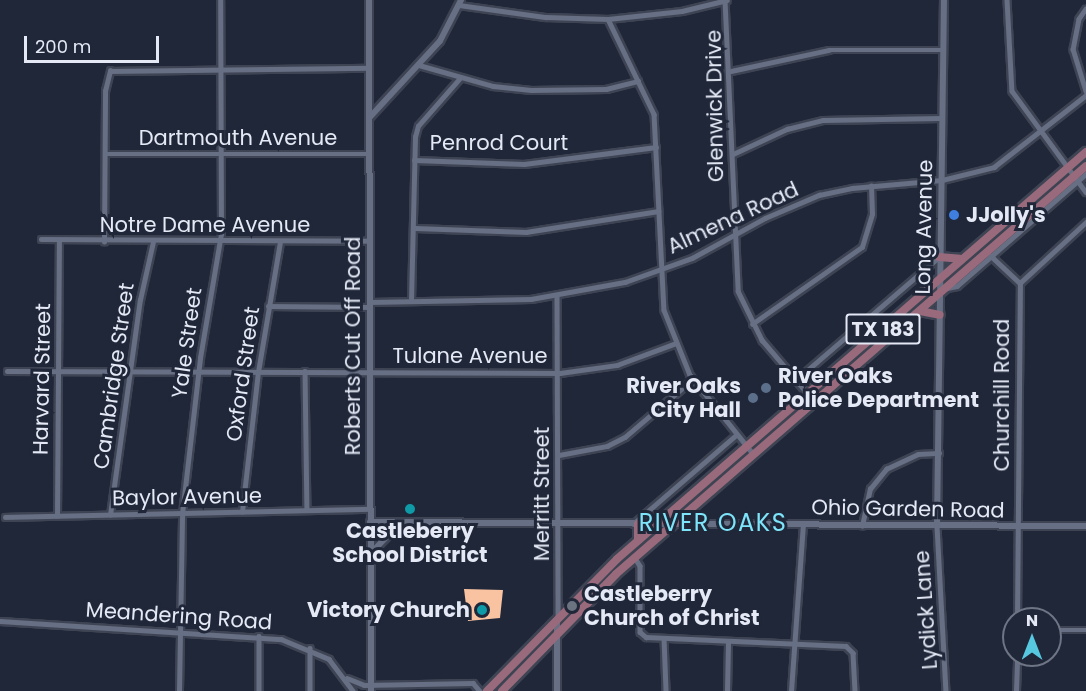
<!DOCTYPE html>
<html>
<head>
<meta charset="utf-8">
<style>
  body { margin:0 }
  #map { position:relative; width:1086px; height:691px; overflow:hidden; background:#202739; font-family:Poppins,sans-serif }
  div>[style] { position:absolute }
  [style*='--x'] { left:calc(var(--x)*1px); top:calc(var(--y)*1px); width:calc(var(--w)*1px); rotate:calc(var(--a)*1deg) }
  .building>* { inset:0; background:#f9c3a2 }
  .roads { filter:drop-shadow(2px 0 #3e4453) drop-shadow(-2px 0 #3e4453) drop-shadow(0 2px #3e4453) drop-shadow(0 -2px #3e4453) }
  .minor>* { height:4.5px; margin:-2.25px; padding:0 2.25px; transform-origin:2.25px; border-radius:2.25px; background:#666f84 }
  .tertiary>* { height:6px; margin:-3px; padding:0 3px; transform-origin:3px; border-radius:3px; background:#666f84 }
  .primary>* { height:8px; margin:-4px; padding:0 4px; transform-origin:4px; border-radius:4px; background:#996a7c }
  .dots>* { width:16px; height:16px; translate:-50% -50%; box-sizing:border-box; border:3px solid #202739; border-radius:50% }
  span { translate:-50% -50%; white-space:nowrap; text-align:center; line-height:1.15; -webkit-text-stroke:6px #202739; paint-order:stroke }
  .shield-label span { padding:2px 4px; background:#202739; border:2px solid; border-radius:4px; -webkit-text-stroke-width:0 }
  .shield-label { font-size:20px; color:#e4e9f5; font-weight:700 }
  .street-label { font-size:21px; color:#e4e9f5 }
  .poi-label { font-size:21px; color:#e4e9f5; font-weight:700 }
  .left { translate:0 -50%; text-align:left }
  .right { translate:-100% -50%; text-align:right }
  .quarter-label { font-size:24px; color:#7de4f9; letter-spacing:1.5px }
  .north { position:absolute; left:1002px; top:607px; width:60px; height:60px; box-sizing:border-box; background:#202739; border:2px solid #6e7584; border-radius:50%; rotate:0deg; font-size:16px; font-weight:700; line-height:24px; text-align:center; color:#e4e9f5 }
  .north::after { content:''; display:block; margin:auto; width:21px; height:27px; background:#56c9e0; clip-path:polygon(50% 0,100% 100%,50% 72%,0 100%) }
  .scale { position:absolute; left:24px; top:36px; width:135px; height:27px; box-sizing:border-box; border:3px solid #e4e9f5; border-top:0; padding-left:8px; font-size:18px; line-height:21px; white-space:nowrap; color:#e4e9f5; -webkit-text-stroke:4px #202739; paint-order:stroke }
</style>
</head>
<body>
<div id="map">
  <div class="building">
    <i style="clip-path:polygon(464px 589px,503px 590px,500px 618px,468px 621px)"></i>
  </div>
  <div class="roads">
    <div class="minor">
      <i style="--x:725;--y:0;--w:291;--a:87.4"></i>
      <i style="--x:738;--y:291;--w:55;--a:63.9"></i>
      <i style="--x:762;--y:340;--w:82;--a:49.5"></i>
      <i style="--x:1007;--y:0;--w:91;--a:86.9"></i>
      <i style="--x:1012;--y:91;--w:125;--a:53.8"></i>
      <i style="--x:459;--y:5;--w:88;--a:7.9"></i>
      <i style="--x:546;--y:17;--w:62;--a:1.8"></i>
      <i style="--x:608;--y:19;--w:74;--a:-6.2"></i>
      <i style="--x:682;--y:11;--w:46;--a:-13.7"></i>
      <i style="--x:1086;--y:9;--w:12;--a:125"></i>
      <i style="--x:1079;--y:19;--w:31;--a:101"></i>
      <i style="--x:1073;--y:49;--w:44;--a:72.8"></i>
      <i style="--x:608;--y:19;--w:106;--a:64.2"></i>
      <i style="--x:654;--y:114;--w:196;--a:87.1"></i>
      <i style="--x:664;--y:310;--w:70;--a:68.2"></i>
      <i style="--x:690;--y:375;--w:102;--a:51.3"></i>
      <i style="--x:419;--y:65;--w:77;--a:15.8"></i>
      <i style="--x:493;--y:86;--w:38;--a:6"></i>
      <i style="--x:531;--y:90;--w:75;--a:-0.8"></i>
      <i style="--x:606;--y:89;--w:33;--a:-14"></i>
      <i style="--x:731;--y:71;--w:100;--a:-12.1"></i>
      <i style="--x:829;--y:50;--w:114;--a:0"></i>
      <i style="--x:105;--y:154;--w:265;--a:0"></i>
      <i style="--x:733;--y:154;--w:60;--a:-24.8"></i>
      <i style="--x:787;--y:129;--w:37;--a:-14"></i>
      <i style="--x:823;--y:120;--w:119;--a:-1"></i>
      <i style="--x:414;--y:160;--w:110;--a:2.1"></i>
      <i style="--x:524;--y:164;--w:133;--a:-7.3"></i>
      <i style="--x:415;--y:228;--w:111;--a:2.1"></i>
      <i style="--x:526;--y:232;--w:134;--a:-9"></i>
      <i style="--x:41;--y:239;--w:328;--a:0.3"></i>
      <i style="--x:104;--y:242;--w:151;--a:-89.6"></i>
      <i style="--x:105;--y:91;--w:21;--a:-76"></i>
      <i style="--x:110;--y:71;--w:259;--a:-0.7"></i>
      <i style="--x:991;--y:256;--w:40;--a:43"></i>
      <i style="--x:947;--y:288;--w:10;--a:-11"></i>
      <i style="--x:957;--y:286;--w:171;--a:-41"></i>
      <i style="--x:557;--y:296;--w:320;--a:89.8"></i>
      <i style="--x:411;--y:301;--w:164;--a:-88.6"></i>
      <i style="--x:415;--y:137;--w:11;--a:-75"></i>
      <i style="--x:418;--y:126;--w:64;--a:-48.8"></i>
      <i style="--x:370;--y:302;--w:161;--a:-1.1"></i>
      <i style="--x:531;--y:299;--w:96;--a:-10.3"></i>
      <i style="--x:625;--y:282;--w:71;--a:-19.7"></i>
      <i style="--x:692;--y:258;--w:83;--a:-28.7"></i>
      <i style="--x:765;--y:218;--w:59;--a:-23.1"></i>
      <i style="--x:819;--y:195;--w:34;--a:-12"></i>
      <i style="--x:852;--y:188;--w:90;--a:-5.1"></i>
      <i style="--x:942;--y:180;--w:54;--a:-14"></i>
      <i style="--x:994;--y:167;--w:117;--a:-38"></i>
      <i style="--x:268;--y:306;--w:102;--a:0.6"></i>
      <i style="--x:752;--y:324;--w:134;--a:-35"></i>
      <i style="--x:862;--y:247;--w:34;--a:-73"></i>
      <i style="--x:872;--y:214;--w:28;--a:-92"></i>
      <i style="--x:7;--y:371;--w:553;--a:0.21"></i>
      <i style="--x:560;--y:373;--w:58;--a:-8"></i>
      <i style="--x:617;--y:365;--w:63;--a:-20.4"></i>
      <i style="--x:305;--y:371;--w:139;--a:89.2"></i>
      <i style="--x:796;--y:380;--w:189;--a:-40.7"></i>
      <i style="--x:559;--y:455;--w:49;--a:-10.6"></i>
      <i style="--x:607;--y:446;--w:20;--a:-27"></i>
      <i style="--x:625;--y:437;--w:89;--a:-40.5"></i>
      <i style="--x:242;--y:512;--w:141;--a:-83.5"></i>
      <i style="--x:258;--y:372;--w:132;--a:-80.4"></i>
      <i style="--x:110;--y:515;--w:217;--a:-82.1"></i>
      <i style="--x:140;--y:300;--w:59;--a:-77.4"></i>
      <i style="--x:57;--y:516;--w:274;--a:-89.6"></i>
      <i style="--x:5;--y:517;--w:365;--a:-1.3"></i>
      <i style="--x:633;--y:524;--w:135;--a:-40.8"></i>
      <i style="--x:862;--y:526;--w:38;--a:-78"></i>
      <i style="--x:870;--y:489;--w:26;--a:-51"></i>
      <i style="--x:886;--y:469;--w:35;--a:-25"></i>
      <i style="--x:918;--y:454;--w:21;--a:-3"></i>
      <i style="--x:937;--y:526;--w:165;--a:86.9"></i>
      <i style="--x:635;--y:558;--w:9;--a:58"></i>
      <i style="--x:640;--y:566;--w:66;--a:90"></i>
      <i style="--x:640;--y:632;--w:8;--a:40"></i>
      <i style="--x:646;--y:637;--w:200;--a:2.6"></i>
      <i style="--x:846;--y:646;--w:10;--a:45"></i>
      <i style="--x:853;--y:653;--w:38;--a:87"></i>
      <i style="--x:1017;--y:619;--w:336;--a:-89.5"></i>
      <i style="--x:1020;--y:283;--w:90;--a:-42.7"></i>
      <i style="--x:0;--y:621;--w:282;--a:3.7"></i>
      <i style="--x:281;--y:639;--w:52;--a:22.6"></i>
      <i style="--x:329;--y:659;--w:40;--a:53"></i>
      <i style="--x:1050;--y:630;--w:36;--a:0"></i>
      <i style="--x:259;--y:636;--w:55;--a:90"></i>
      <i style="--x:664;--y:638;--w:53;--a:87.8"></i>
      <i style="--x:310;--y:648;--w:43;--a:90"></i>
      <i style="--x:347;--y:678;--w:18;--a:22"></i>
      <i style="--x:364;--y:685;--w:109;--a:-1.1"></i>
      <i style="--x:473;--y:683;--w:11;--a:49"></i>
      <i style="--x:179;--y:691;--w:177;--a:-89"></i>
      <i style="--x:182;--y:514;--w:157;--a:-83.4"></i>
      <i style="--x:200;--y:358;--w:126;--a:-80.4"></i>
      <i style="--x:221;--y:234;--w:234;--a:-90.2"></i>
      <i style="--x:727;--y:691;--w:49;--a:-88.8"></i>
      <i style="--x:791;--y:691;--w:166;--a:-85.9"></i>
      <i style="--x:1016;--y:691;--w:36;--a:-88"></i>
    </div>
    <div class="tertiary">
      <i style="--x:369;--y:0;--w:691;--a:89.83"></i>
      <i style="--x:370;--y:117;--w:103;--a:-47.4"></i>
      <i style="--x:440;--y:41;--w:46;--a:-62.9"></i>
      <i style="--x:370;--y:522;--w:716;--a:0.32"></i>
      <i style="--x:937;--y:526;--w:526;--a:-89.24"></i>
      <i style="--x:371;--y:553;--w:43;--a:-45.9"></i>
      <i style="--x:557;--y:691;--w:71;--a:-90"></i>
    </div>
    <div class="primary">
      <i style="--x:939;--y:257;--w:21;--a:5"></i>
      <i style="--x:920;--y:311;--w:20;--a:11"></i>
      <i style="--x:638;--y:524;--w:16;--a:90"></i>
      <i style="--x:487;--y:691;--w:185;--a:-45.4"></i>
      <i style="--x:617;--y:559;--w:621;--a:-40.95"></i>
      <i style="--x:502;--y:691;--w:163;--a:-45.7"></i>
      <i style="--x:616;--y:574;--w:622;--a:-40.96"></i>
    </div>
  </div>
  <div class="dots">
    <i style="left:954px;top:215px;background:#3f7fe0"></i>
    <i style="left:766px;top:388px;background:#5c6f8a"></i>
    <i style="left:753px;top:398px;background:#5c6f8a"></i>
    <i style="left:410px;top:509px;background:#0f9aa8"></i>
    <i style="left:572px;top:606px;background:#6b7280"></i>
    <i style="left:482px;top:610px;background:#0f9aa8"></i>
  </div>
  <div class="shield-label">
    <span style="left:883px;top:329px">TX 183</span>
  </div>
  <div class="street-label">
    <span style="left:715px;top:106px;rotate:-91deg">Glenwick Drive</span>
    <span style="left:238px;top:138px">Dartmouth Avenue</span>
    <span style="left:499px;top:143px">Penrod Court</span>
    <span style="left:733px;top:218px;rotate:-25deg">Almena Road</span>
    <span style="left:205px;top:225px">Notre Dame Avenue</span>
    <span style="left:924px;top:227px;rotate:-89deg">Long Avenue</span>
    <span style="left:187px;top:343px;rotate:-82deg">Yale Street</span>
    <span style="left:353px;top:346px;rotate:-90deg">Roberts Cut Off Road</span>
    <span style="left:470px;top:356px">Tulane Avenue</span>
    <span style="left:243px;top:374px;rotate:-82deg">Oxford Street</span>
    <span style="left:114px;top:376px;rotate:-82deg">Cambridge Street</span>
    <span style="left:42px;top:379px;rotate:-89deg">Harvard Street</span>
    <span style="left:1002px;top:395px;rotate:-90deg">Churchill Road</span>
    <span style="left:542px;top:494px;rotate:-90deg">Merritt Street</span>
    <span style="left:187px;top:497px;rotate:-1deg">Baylor Avenue</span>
    <span style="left:908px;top:509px;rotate:1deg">Ohio Garden Road</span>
    <span style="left:926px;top:610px;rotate:-94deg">Lydick Lane</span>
    <span style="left:179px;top:616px;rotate:4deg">Meandering Road</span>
  </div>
  <div class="poi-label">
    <span class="left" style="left:966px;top:215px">JJolly's</span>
    <span class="left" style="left:778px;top:388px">River Oaks<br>Police Department</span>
    <span class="right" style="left:741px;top:398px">River Oaks<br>City Hall</span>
    <span style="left:410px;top:543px">Castleberry<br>School District</span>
    <span class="left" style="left:584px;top:606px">Castleberry<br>Church of Christ</span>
    <span class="right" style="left:470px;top:610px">Victory Church</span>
  </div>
  <div class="quarter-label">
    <span style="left:713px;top:523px">RIVER OAKS</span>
  </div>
  <div class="north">N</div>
  <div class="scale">200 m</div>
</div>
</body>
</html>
